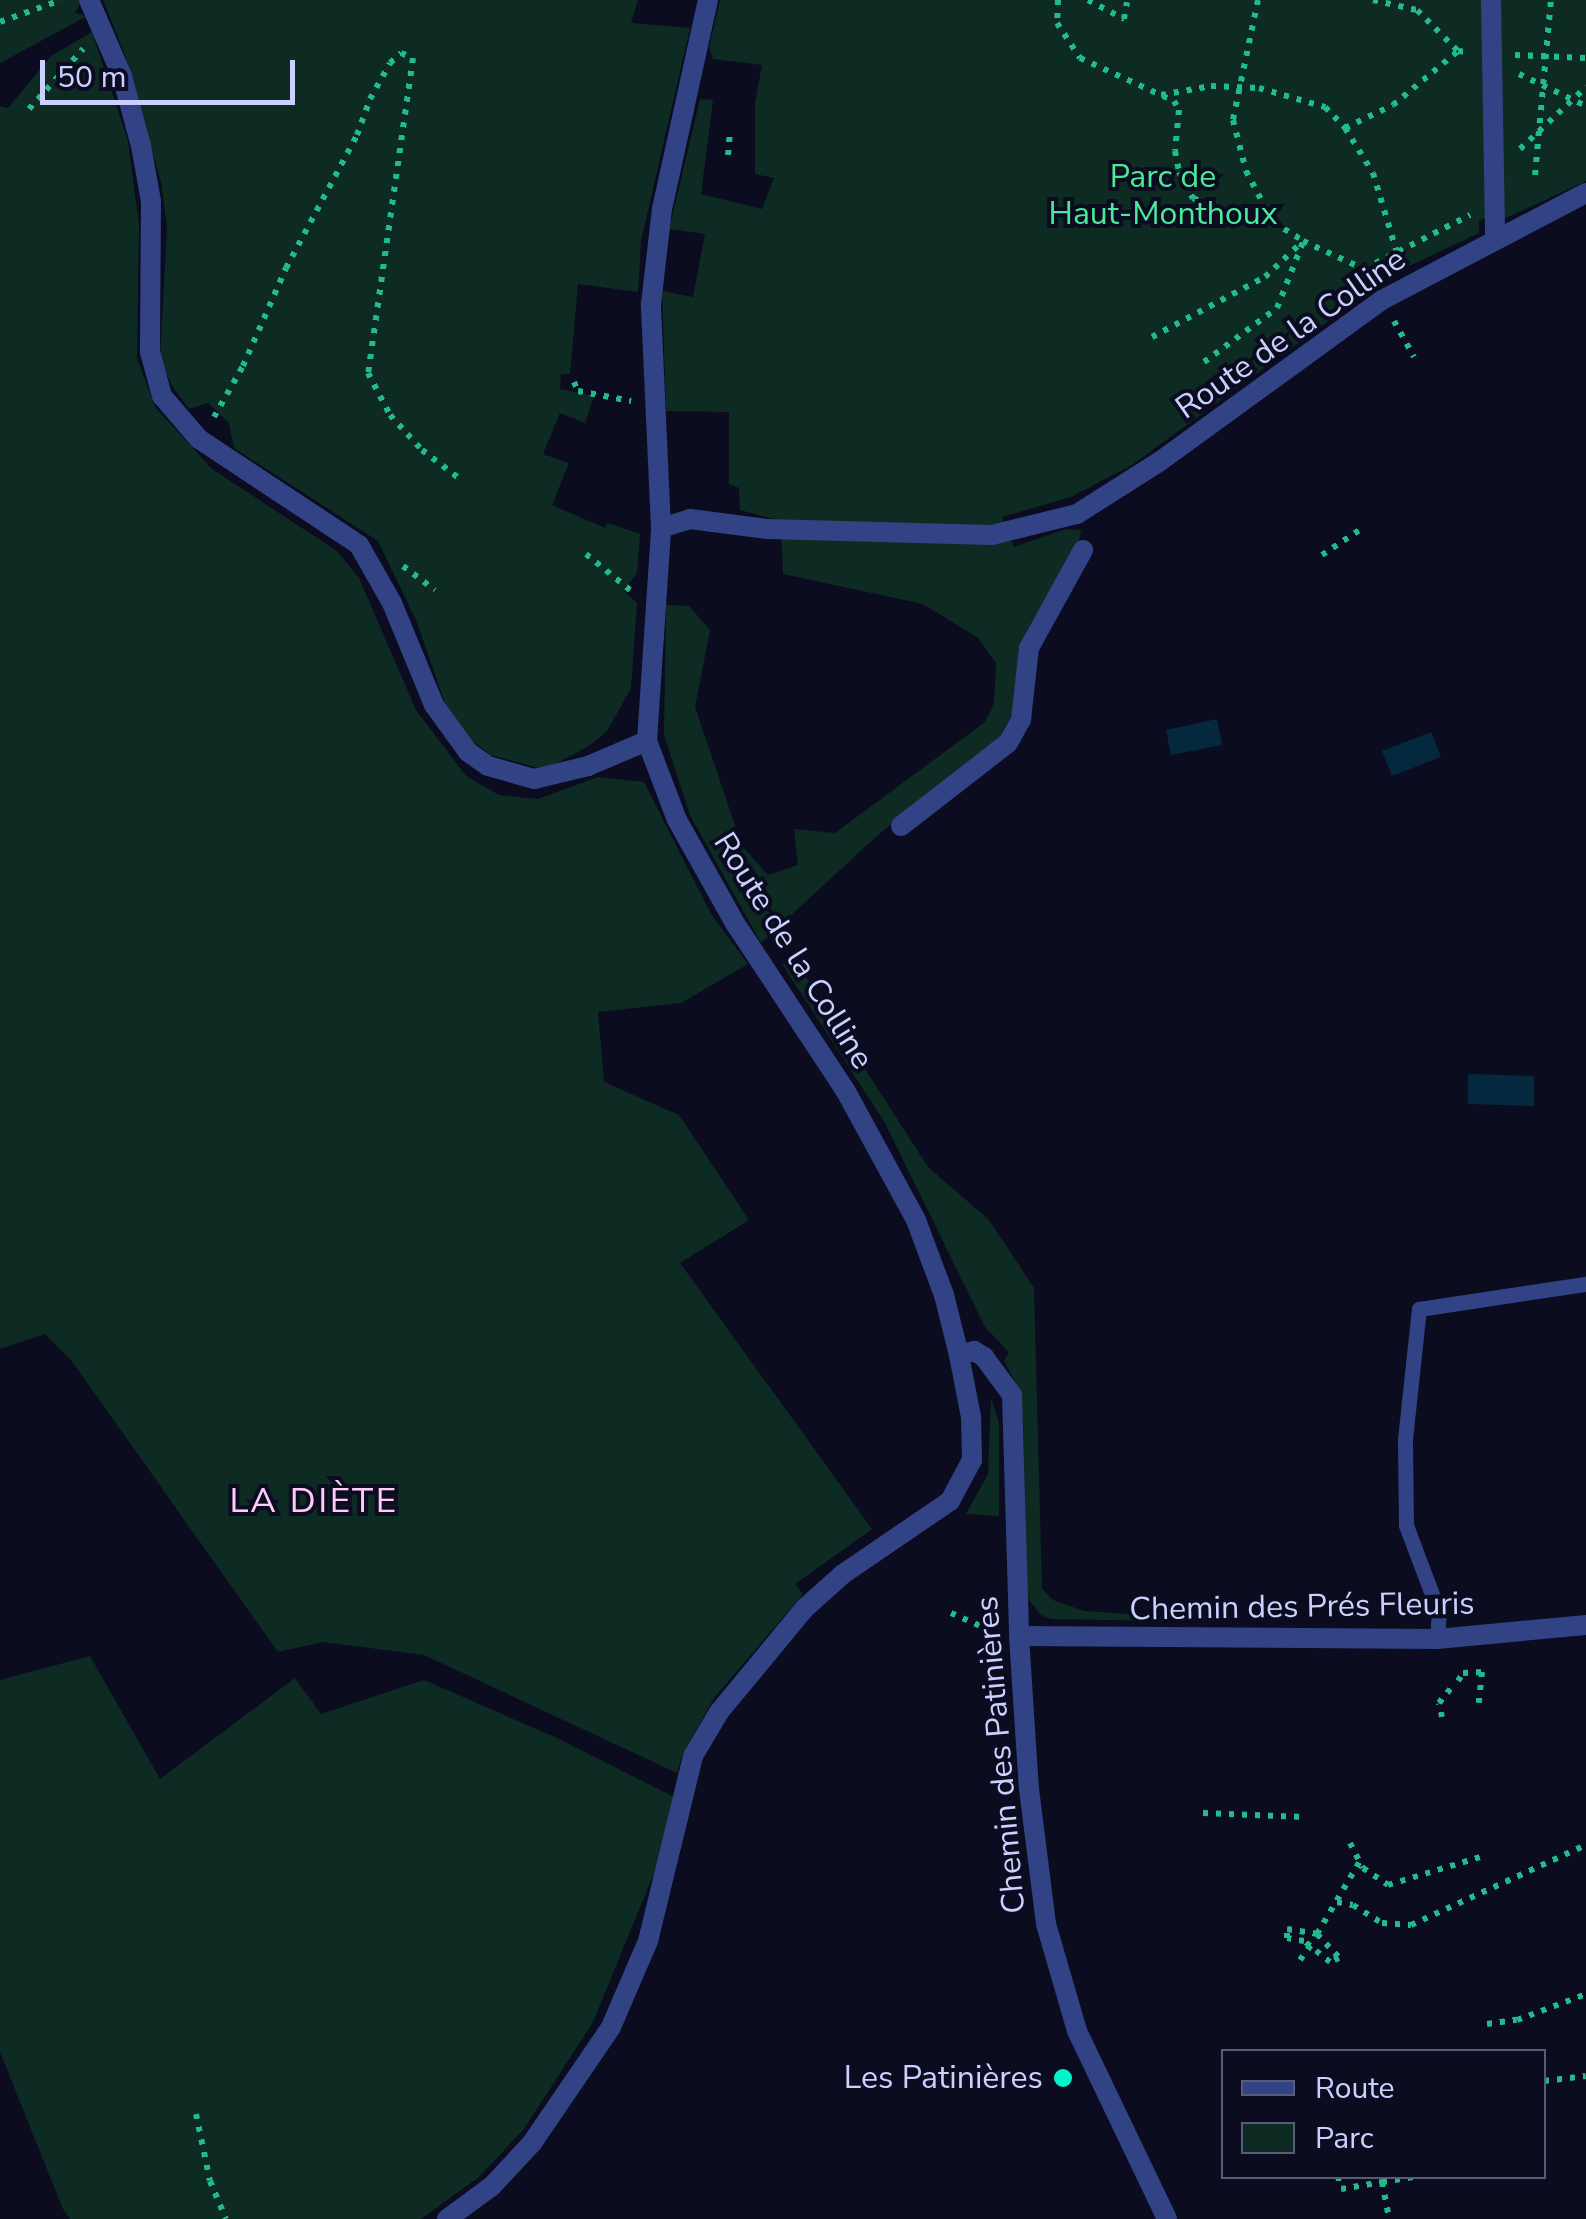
<!DOCTYPE html>
<html>
<head>
<meta charset="utf-8">
<style>
  body { margin:0 }
  #map { position:relative; width:1586px; height:2219px; overflow:hidden; background:#0b0c20; font-family:"Nunito Sans",sans-serif }
  div>[style] { position:absolute }
  [style*='--x'] { left:calc(var(--x)*1px); top:calc(var(--y)*1px); width:calc(var(--w)*1px); rotate:calc(var(--a)*1deg) }
  .green>* { inset:0; background:#0d2b22 }
  .water>* { inset:0; background:#04293f }
  .path>* { height:6px; margin-top:-3px; transform-origin:0; background:repeating-linear-gradient(90deg,#22bb8b 0 5px,transparent 0 13px) }
  .service>* { height:15px; margin:-7.5px; padding:0 7.5px; transform-origin:7.5px; border-radius:7.5px; background:#314384 }
  .pedestrian>* { height:20px; margin:-10px; padding:0 10px; transform-origin:10px; border-radius:10px; background:#314384 }
  .minor>* { height:20px; margin:-10px; padding:0 10px; transform-origin:10px; border-radius:10px; background:#314384 }
  .dots>* { width:28px; height:28px; translate:-50% -50%; box-sizing:border-box; border:5px solid #0b0c20; border-radius:50% }
  span { translate:-50% -50%; white-space:nowrap; text-align:center; line-height:1.15; -webkit-text-stroke:8px #0b0c20; paint-order:stroke }
  .park-label { font-size:32px; color:#4bea9a }
  .street-label { font-size:32px; color:#cad1ff }
  .poi-label { font-size:32px; color:#cad1ff }
  .right { translate:-100% -50%; text-align:right }
  .neighbourhood-label { font-size:35px; color:#ffccf9; letter-spacing:2.5px }
  .legend { position:absolute; left:1221px; top:2049px; width:325px; height:130px; box-sizing:border-box; background:#0b0c20; border:2px solid #575b79; margin:0; padding:12px 18px; list-style:none; font-size:30px; color:#cad1ff }
  .legend li { display:flex; align-items:center; gap:20px; height:50px }
  .legend b { width:50px; border:2px solid #575b79 }
  .scale { position:absolute; left:40px; top:60px; width:255px; height:45px; box-sizing:border-box; border:5px solid #cad1ff; border-top:0; padding-left:12px; font-size:30px; line-height:35px; white-space:nowrap; color:#cad1ff; -webkit-text-stroke:8px #0b0c20; paint-order:stroke }
</style>
</head>
<body>
<div id="map">
  <div class="green">
    <i style="clip-path:polygon(0 0,82px 0,75px 13px,87px 16px,0 63px)"></i>
    <i style="clip-path:polygon(103px 0,638px 0,631px 23px,690px 28px,641px 241px,638px 292px,578px 284px,570px 374px,561px 374px,560px 389px,594px 396px,585px 423px,560px 413px,543px 454px,569px 463px,552px 505px,605px 528px,608px 523px,640px 534px,637px 573px,624px 591px,637px 603px,631px 688px,607px 731px,592px 744px,554px 765px,539px 768px,491px 755px,467px 737px,447px 709px,416px 620px,378px 541px,234px 448px,229px 423px,208px 403px,189px 409px,172px 386px,160px 360px,167px 227px,161px 182px,124px 52px)"></i>
    <i style="clip-path:polygon(720px 0,1586px 0,1586px 181px,1506px 218px,1499px 212px,1479px 221px,1479px 233px,1390px 275px,1374px 271px,1360px 279px,1361px 297px,1132px 465px,1071px 497px,1002px 517px,1014px 547px,1066px 529px,1081px 530px,1079px 542px,1027px 630px,1018px 655px,1015px 708px,999px 738px,879px 834px,761px 943px,690px 815px,664px 735px,666px 605px,689px 606px,710px 630px,695px 707px,742px 846px,768px 875px,798px 865px,794px 829px,835px 833px,985px 722px,994px 704px,996px 663px,978px 638px,923px 604px,783px 574px,781px 521px,740px 510px,739px 488px,729px 484px,729px 412px,666px 411px,662px 291px,693px 297px,705px 234px,669px 229px,700px 99px,713px 100px,701px 194px,762px 209px,774px 178px,755px 174px,755px 103px,762px 65px,713px 59px,709px 47px)"></i>
    <i style="clip-path:polygon(92px 32px,128px 141px,139px 224px,137px 358px,155px 407px,212px 469px,337px 551px,359px 578px,416px 710px,466px 776px,499px 795px,538px 799px,598px 777px,644px 782px,711px 914px,748px 964px,681px 1003px,598px 1012px,604px 1082px,679px 1115px,749px 1220px,680px 1263px,872px 1529px,795px 1584px,803px 1594px,714px 1698px,683px 1753px,677px 1773px,424px 1655px,323px 1642px,278px 1652px,71px 1360px,45px 1334px,0 1349px,0 106px,8px 108px,51px 56px)"></i>
    <i style="clip-path:polygon(795px 960px,928px 1167px,989px 1220px,1034px 1288px,1042px 1589px,1053px 1600px,1084px 1611px,1159px 1616px,1171px 1607px,1171px 1614px,1161px 1621px,1051px 1619px,1041px 1615px,1027px 1597px,1023px 1415px,1016px 1383px,1004px 1361px,1009px 1352px,985px 1327px,885px 1123px,782px 964px)"></i>
    <i style="clip-path:polygon(991px 1398px,999px 1423px,999px 1516px,966px 1514px,988px 1474px)"></i>
    <i style="clip-path:polygon(90px 1656px,160px 1779px,295px 1678px,321px 1714px,424px 1680px,557px 1738px,674px 1797px,659px 1861px,593px 2022px,524px 2129px,479px 2177px,421px 2219px,70px 2219px,63px 2209px,0 2052px,0 1680px)"></i>
  </div>
  <div class="water">
    <i style="clip-path:polygon(1217px 719px,1222px 745px,1171px 755px,1166px 730px)"></i>
    <i style="clip-path:polygon(1431px 732px,1441px 757px,1392px 776px,1382px 751px)"></i>
    <i style="clip-path:polygon(1468px 1074px,1534px 1076px,1534px 1106px,1468px 1104px)"></i>
  </div>
  <div class="path">
    <i style="--x:1058;--y:0;--w:23;--a:92"></i>
    <i style="--x:1057;--y:23;--w:42;--a:56.7"></i>
    <i style="--x:1080;--y:58;--w:103;--a:24.6"></i>
    <i style="--x:1174;--y:101;--w:10;--a:61"></i>
    <i style="--x:1179;--y:110;--w:41;--a:95.6"></i>
    <i style="--x:1175;--y:151;--w:21;--a:79"></i>
    <i style="--x:1179;--y:172;--w:30;--a:62"></i>
    <i style="--x:1193;--y:198;--w:48;--a:24.4"></i>
    <i style="--x:1237;--y:218;--w:35;--a:7"></i>
    <i style="--x:1088;--y:0;--w:41;--a:27.8"></i>
    <i style="--x:1124;--y:19;--w:17;--a:-80"></i>
    <i style="--x:1258;--y:0;--w:123;--a:101.8"></i>
    <i style="--x:1233;--y:120;--w:53;--a:75.7"></i>
    <i style="--x:1246;--y:171;--w:58;--a:62.1"></i>
    <i style="--x:1273;--y:222;--w:36;--a:32"></i>
    <i style="--x:1303;--y:241;--w:67;--a:24.7"></i>
    <i style="--x:1364;--y:269;--w:13;--a:61"></i>
    <i style="--x:1373;--y:0;--w:45;--a:12.8"></i>
    <i style="--x:1417;--y:10;--w:58;--a:45"></i>
    <i style="--x:1458;--y:51;--w:10;--a:6"></i>
    <i style="--x:0;--y:22;--w:65;--a:-19.8"></i>
    <i style="--x:1515;--y:55;--w:71;--a:2.4"></i>
    <i style="--x:1519;--y:74;--w:74;--a:25.5"></i>
    <i style="--x:1161;--y:95;--w:51;--a:-10.2"></i>
    <i style="--x:1211;--y:86;--w:48;--a:2.4"></i>
    <i style="--x:1259;--y:88;--w:69;--a:16.1"></i>
    <i style="--x:1325;--y:107;--w:29;--a:46"></i>
    <i style="--x:1345;--y:128;--w:53;--a:58.1"></i>
    <i style="--x:1373;--y:173;--w:84;--a:73.3"></i>
    <i style="--x:29;--y:109;--w:81;--a:-48"></i>
    <i style="--x:1345;--y:128;--w:53;--a:-25.6"></i>
    <i style="--x:1393;--y:105;--w:85;--a:-39.7"></i>
    <i style="--x:1520;--y:149;--w:91;--a:-43.2"></i>
    <i style="--x:728;--y:155;--w:21;--a:-85"></i>
    <i style="--x:1535;--y:175;--w:176;--a:-84.8"></i>
    <i style="--x:1364;--y:269;--w:119;--a:-27"></i>
    <i style="--x:1394;--y:321;--w:41;--a:60.9"></i>
    <i style="--x:1152;--y:337;--w:128;--a:-28"></i>
    <i style="--x:1265;--y:277;--w:52;--a:-43.5"></i>
    <i style="--x:1204;--y:362;--w:91;--a:-36.5"></i>
    <i style="--x:1277;--y:308;--w:71;--a:-68.5"></i>
    <i style="--x:574;--y:382;--w:10;--a:66"></i>
    <i style="--x:578;--y:391;--w:54;--a:10.7"></i>
    <i style="--x:214;--y:417;--w:59;--a:-60.4"></i>
    <i style="--x:243;--y:366;--w:107;--a:-66.3"></i>
    <i style="--x:286;--y:268;--w:151;--a:-61.9"></i>
    <i style="--x:357;--y:135;--w:38;--a:-70"></i>
    <i style="--x:370;--y:99;--w:41;--a:-60.9"></i>
    <i style="--x:390;--y:63;--w:15;--a:-42"></i>
    <i style="--x:401;--y:53;--w:13;--a:23"></i>
    <i style="--x:413;--y:58;--w:318;--a:98.1"></i>
    <i style="--x:368;--y:373;--w:47;--a:62.4"></i>
    <i style="--x:390;--y:415;--w:47;--a:47.6"></i>
    <i style="--x:422;--y:450;--w:48;--a:37.3"></i>
    <i style="--x:586;--y:554;--w:57;--a:39.3"></i>
    <i style="--x:1322;--y:555;--w:50;--a:-33.7"></i>
    <i style="--x:403;--y:566;--w:40;--a:37"></i>
    <i style="--x:951;--y:1613;--w:47;--a:23.8"></i>
    <i style="--x:1458;--y:1681;--w:9;--a:-58"></i>
    <i style="--x:1463;--y:1673;--w:19;--a:-3"></i>
    <i style="--x:1482;--y:1672;--w:31;--a:96"></i>
    <i style="--x:1442;--y:1717;--w:14;--a:-102"></i>
    <i style="--x:1439;--y:1703;--w:19;--a:-51"></i>
    <i style="--x:1203;--y:1813;--w:101;--a:2.3"></i>
    <i style="--x:1350;--y:1843;--w:28;--a:63"></i>
    <i style="--x:1363;--y:1868;--w:30;--a:34"></i>
    <i style="--x:1388;--y:1885;--w:96;--a:-16.9"></i>
    <i style="--x:1337;--y:1902;--w:16;--a:11"></i>
    <i style="--x:1353;--y:1905;--w:34;--a:32"></i>
    <i style="--x:1382;--y:1923;--w:29;--a:4"></i>
    <i style="--x:1411;--y:1925;--w:192;--a:-24.6"></i>
    <i style="--x:1317;--y:1934;--w:33;--a:47"></i>
    <i style="--x:1339;--y:1958;--w:10;--a:156"></i>
    <i style="--x:1330;--y:1962;--w:33;--a:-141"></i>
    <i style="--x:1304;--y:1941;--w:17;--a:-170"></i>
    <i style="--x:1287;--y:1938;--w:9;--a:-90"></i>
    <i style="--x:1287;--y:1929;--w:30;--a:9"></i>
    <i style="--x:1317;--y:1934;--w:85;--a:-59.5"></i>
    <i style="--x:1300;--y:1960;--w:19;--a:-54"></i>
    <i style="--x:1487;--y:2024;--w:30;--a:-8"></i>
    <i style="--x:1517;--y:2020;--w:74;--a:-20.6"></i>
    <i style="--x:1544;--y:2081;--w:42;--a:-6.8"></i>
    <i style="--x:196;--y:2114;--w:68;--a:78.2"></i>
    <i style="--x:210;--y:2181;--w:41;--a:67.2"></i>
    <i style="--x:1338;--y:2176;--w:13;--a:77"></i>
    <i style="--x:1341;--y:2189;--w:42;--a:-9.7"></i>
    <i style="--x:1382;--y:2182;--w:38;--a:79"></i>
    <i style="--x:1382;--y:2182;--w:39;--a:-9"></i>
  </div>
  <div class="service">
    <i style="--x:1437;--y:1639;--w:26;--a:-86"></i>
    <i style="--x:1439;--y:1613;--w:94;--a:-110.6"></i>
    <i style="--x:1406;--y:1525;--w:86;--a:-90.7"></i>
    <i style="--x:1405;--y:1439;--w:131;--a:-83.9"></i>
    <i style="--x:1419;--y:1309;--w:168;--a:-8.6"></i>
  </div>
  <div class="pedestrian">
    <i style="--x:1491;--y:0;--w:240;--a:89"></i>
    <i style="--x:901;--y:826;--w:135;--a:-37.8"></i>
    <i style="--x:1008;--y:743;--w:26;--a:-61"></i>
    <i style="--x:1021;--y:720;--w:72;--a:-83.7"></i>
    <i style="--x:1029;--y:648;--w:112;--a:-61.1"></i>
  </div>
  <div class="minor">
    <i style="--x:89;--y:0;--w:83;--a:66.5"></i>
    <i style="--x:122;--y:76;--w:73;--a:74.8"></i>
    <i style="--x:141;--y:146;--w:56;--a:79.7"></i>
    <i style="--x:151;--y:201;--w:151;--a:90.4"></i>
    <i style="--x:150;--y:352;--w:46;--a:74.7"></i>
    <i style="--x:162;--y:396;--w:57;--a:49.3"></i>
    <i style="--x:199;--y:439;--w:192;--a:33.5"></i>
    <i style="--x:359;--y:545;--w:67;--a:60.4"></i>
    <i style="--x:392;--y:603;--w:110;--a:67.6"></i>
    <i style="--x:434;--y:705;--w:58;--a:54.1"></i>
    <i style="--x:468;--y:752;--w:24;--a:35"></i>
    <i style="--x:488;--y:766;--w:48;--a:15.8"></i>
    <i style="--x:534;--y:779;--w:56;--a:-13.5"></i>
    <i style="--x:588;--y:766;--w:64;--a:-23"></i>
    <i style="--x:661;--y:528;--w:224;--a:-92.6"></i>
    <i style="--x:651;--y:304;--w:96;--a:-83.4"></i>
    <i style="--x:662;--y:209;--w:214;--a:-77.6"></i>
    <i style="--x:959;--y:1355;--w:16;--a:-15"></i>
    <i style="--x:974;--y:1351;--w:12;--a:31"></i>
    <i style="--x:984;--y:1357;--w:47;--a:53.6"></i>
    <i style="--x:1012;--y:1395;--w:241;--a:88.3"></i>
    <i style="--x:1019;--y:1636;--w:153;--a:86.3"></i>
    <i style="--x:1029;--y:1789;--w:136;--a:82.8"></i>
    <i style="--x:1046;--y:1924;--w:111;--a:73.8"></i>
    <i style="--x:1077;--y:2031;--w:208;--a:64.4"></i>
    <i style="--x:1019;--y:1636;--w:418;--a:0.4"></i>
    <i style="--x:1437;--y:1639;--w:150;--a:-5.4"></i>
    <i style="--x:447;--y:2219;--w:56;--a:-36.3"></i>
    <i style="--x:492;--y:2186;--w:59;--a:-47.1"></i>
    <i style="--x:532;--y:2143;--w:140;--a:-55.7"></i>
    <i style="--x:611;--y:2027;--w:94;--a:-66.7"></i>
    <i style="--x:648;--y:1941;--w:190;--a:-76.3"></i>
    <i style="--x:693;--y:1756;--w:51;--a:-59.4"></i>
    <i style="--x:719;--y:1712;--w:135;--a:-50.4"></i>
    <i style="--x:805;--y:1608;--w:51;--a:-41.8"></i>
    <i style="--x:843;--y:1574;--w:130;--a:-34.3"></i>
    <i style="--x:950;--y:1501;--w:47;--a:-61.8"></i>
    <i style="--x:972;--y:1460;--w:43;--a:-91.3"></i>
    <i style="--x:971;--y:1417;--w:63;--a:-101"></i>
    <i style="--x:959;--y:1355;--w:62;--a:-104"></i>
    <i style="--x:944;--y:1295;--w:80;--a:-110.5"></i>
    <i style="--x:916;--y:1220;--w:148;--a:-118.6"></i>
    <i style="--x:845;--y:1090;--w:198;--a:-123.4"></i>
    <i style="--x:736;--y:925;--w:120;--a:-119.3"></i>
    <i style="--x:677;--y:820;--w:85;--a:-110.8"></i>
    <i style="--x:647;--y:741;--w:213;--a:-86.2"></i>
    <i style="--x:661;--y:528;--w:30;--a:-17"></i>
    <i style="--x:690;--y:519;--w:78;--a:7.4"></i>
    <i style="--x:767;--y:529;--w:225;--a:1.5"></i>
    <i style="--x:992;--y:535;--w:88;--a:-13.9"></i>
    <i style="--x:1077;--y:514;--w:97;--a:-32.4"></i>
    <i style="--x:1159;--y:462;--w:276;--a:-36"></i>
    <i style="--x:1382;--y:300;--w:230;--a:-27.7"></i>
  </div>
  <div class="dots">
    <i style="left:1063px;top:2078px;background:#00f5cf"></i>
  </div>
  <div class="park-label">
    <span style="left:1163px;top:196px">Parc de<br>Haut-Monthoux</span>
  </div>
  <div class="street-label">
    <span style="left:1291px;top:334px;rotate:-35deg">Route de la Colline</span>
    <span style="left:793px;top:951px;rotate:58deg">Route de la Colline</span>
    <span style="left:1302px;top:1607px;rotate:-1deg">Chemin des Prés Fleuris</span>
    <span style="left:1001px;top:1755px;rotate:-95deg">Chemin des Patinières</span>
  </div>
  <div class="poi-label">
    <span class="right" style="left:1043px;top:2078px">Les Patinières</span>
  </div>
  <div class="neighbourhood-label">
    <span style="left:314px;top:1501px">LA DIÈTE</span>
  </div>
  <ul class="legend">
  <li><b style="height:12px;background:#314384"></b>Route</li>
  <li><b style="height:28px;background:#0d2b22"></b>Parc</li>
  </ul>
  <div class="scale">50 m</div>
</div>
</body>
</html>
